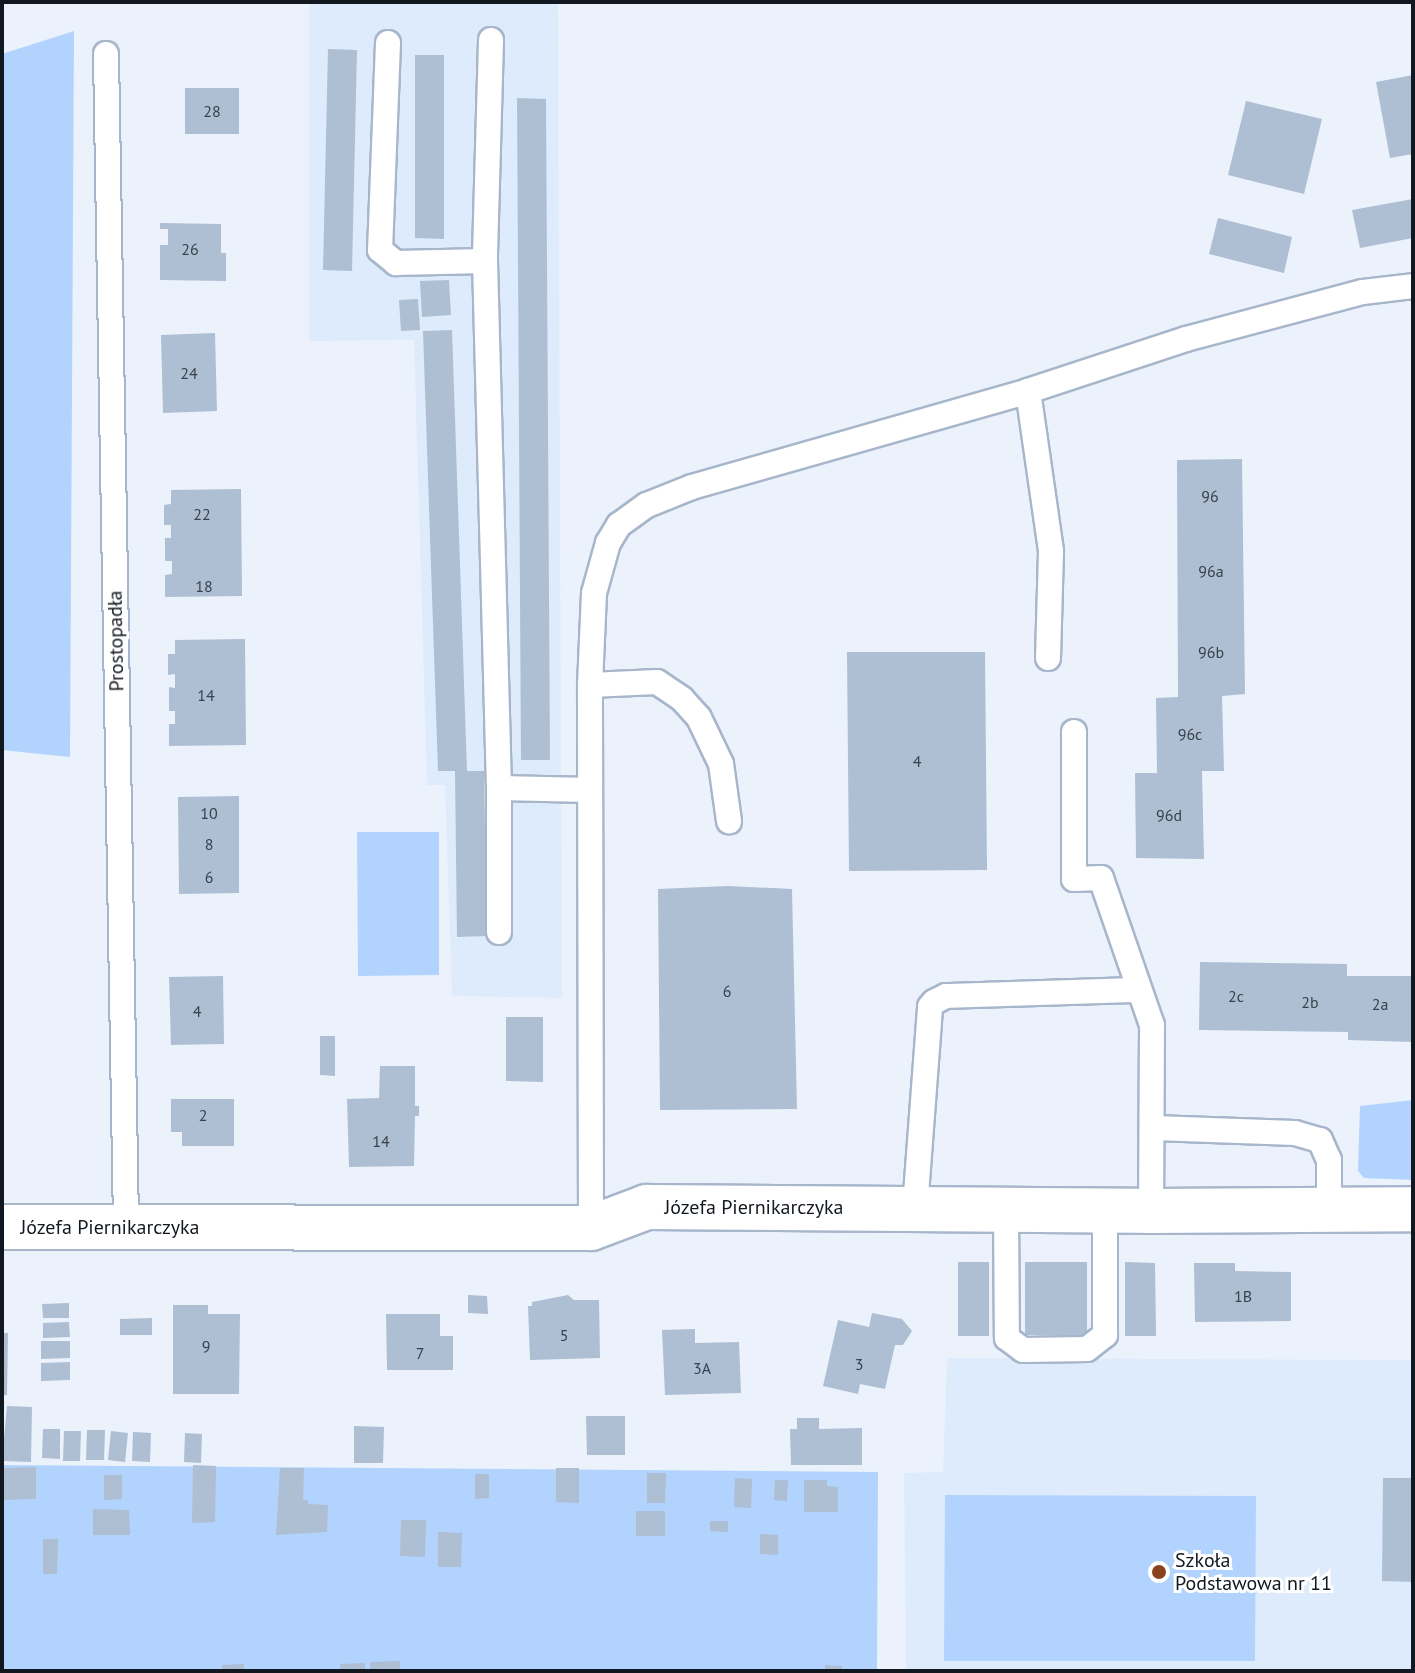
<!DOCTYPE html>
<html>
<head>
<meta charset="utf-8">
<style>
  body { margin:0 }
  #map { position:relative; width:1415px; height:1673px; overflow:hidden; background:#ecf2fb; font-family:"PT Sans",sans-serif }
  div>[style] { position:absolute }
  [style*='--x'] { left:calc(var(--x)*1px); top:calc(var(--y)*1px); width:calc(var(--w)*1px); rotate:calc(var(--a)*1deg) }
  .built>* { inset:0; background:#deebfc }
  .green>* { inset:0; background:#b2d3fe }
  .building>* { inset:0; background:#aebed3 }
  .roads { filter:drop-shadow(2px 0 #a7b6cb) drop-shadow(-2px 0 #a7b6cb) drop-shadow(0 2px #a7b6cb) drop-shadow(0 -2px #a7b6cb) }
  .service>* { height:24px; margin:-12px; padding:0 12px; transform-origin:12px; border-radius:12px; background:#fff }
  .minor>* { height:44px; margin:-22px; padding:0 22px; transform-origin:22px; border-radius:22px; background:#fff }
  .dots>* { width:22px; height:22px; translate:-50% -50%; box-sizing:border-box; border:4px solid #fff; border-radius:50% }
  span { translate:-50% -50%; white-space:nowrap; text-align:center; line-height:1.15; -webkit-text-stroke:6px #fff; paint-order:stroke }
  .number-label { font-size:16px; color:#39424c }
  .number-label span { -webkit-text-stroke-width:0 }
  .street-label { font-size:20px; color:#12181f }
  .poi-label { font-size:20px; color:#12181f }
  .left { translate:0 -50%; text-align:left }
  .frame { position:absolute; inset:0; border:4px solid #12181f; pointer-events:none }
</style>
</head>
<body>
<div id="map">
  <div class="built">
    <i style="clip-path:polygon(357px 2px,558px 2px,562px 998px,452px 996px,445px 785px,427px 785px,414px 340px,309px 341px,309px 4px)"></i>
    <i style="clip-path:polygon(947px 1358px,1413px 1360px,1413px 1671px,906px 1671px,904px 1473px,943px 1472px)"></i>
  </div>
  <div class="green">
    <i style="clip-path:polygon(74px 31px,70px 757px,2px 750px,2px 54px)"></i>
    <i style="clip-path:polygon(357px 832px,439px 832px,439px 975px,358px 976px)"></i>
    <i style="clip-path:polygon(1413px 1100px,1413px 1180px,1364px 1178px,1358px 1171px,1360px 1106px)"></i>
    <i style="clip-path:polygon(2px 1465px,878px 1472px,877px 1671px,2px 1671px)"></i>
    <i style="clip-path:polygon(945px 1495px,1256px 1496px,1255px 1661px,944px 1661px)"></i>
  </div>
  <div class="building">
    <i style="clip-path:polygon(328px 49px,357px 50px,352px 271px,323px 270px)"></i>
    <i style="clip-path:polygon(415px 55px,444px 55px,444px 239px,415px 238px)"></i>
    <i style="clip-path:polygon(1413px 75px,1413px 154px,1390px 158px,1376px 82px)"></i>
    <i style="clip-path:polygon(185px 88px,239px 88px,239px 134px,185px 134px)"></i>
    <i style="clip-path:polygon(517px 98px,546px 99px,550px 760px,521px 760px)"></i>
    <i style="clip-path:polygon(1246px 101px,1322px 119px,1304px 194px,1228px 175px)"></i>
    <i style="clip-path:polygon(1413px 199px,1413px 238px,1360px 248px,1352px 210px)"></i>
    <i style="clip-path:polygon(1218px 218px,1292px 237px,1284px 273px,1209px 254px)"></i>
    <i style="clip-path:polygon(160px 223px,221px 224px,221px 253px,226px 253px,226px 281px,160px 280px,160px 245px,168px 245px,168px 229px,160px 229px)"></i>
    <i style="clip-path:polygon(449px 280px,451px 315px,422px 317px,420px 281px)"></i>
    <i style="clip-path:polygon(418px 299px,420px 330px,401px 331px,399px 300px)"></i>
    <i style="clip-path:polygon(452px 330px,467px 771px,484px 771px,487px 936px,457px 937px,455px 771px,438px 771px,423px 331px)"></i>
    <i style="clip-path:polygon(215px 333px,217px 411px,163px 413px,161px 335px)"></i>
    <i style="clip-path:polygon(1242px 459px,1245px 694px,1222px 696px,1224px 771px,1202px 771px,1204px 859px,1136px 858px,1135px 773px,1157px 773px,1156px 698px,1178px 697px,1177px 460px)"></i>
    <i style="clip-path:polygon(241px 489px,242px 596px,165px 597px,165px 575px,172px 574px,172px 561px,165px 561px,165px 538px,171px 538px,171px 525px,164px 525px,164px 505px,171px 504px,171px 490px)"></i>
    <i style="clip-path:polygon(245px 639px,246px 745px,169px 746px,169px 724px,175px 724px,175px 711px,169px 711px,169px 687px,175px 688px,175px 674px,168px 675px,168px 654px,175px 654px,175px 640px)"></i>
    <i style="clip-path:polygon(847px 652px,985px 652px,987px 870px,849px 871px)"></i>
    <i style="clip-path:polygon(239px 796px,239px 893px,179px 894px,178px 797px)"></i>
    <i style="clip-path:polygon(728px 886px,792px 889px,797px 1109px,660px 1110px,658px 889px)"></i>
    <i style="clip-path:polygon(1200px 962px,1347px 964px,1347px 976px,1413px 976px,1413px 1042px,1348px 1040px,1348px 1032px,1199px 1030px)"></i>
    <i style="clip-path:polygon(223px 976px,224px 1044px,171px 1045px,169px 977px)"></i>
    <i style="clip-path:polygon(506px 1017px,543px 1017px,543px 1082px,506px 1081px)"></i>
    <i style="clip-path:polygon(320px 1036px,335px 1036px,335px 1076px,320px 1075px)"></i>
    <i style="clip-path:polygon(380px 1066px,415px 1066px,415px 1106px,419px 1106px,419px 1116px,415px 1116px,414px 1166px,349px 1167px,347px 1099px,379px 1098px)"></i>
    <i style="clip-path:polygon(171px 1099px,234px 1099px,234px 1146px,182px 1146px,182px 1132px,171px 1132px)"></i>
    <i style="clip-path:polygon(958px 1262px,989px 1262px,989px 1336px,958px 1336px)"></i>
    <i style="clip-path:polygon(1025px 1262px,1087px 1262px,1087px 1335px,1025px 1335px)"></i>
    <i style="clip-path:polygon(1125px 1262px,1155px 1263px,1156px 1336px,1125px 1336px)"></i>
    <i style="clip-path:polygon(1194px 1263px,1235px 1263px,1235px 1271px,1291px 1272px,1291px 1321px,1195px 1322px)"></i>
    <i style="clip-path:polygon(468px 1295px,487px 1296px,488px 1314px,468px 1313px)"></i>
    <i style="clip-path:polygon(568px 1295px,574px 1300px,599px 1300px,600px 1358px,530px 1360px,528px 1306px,532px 1306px,532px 1302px)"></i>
    <i style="clip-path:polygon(69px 1303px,69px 1318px,43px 1318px,42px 1304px)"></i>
    <i style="clip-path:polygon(173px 1305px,208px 1305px,208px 1314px,240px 1314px,239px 1394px,173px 1394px)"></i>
    <i style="clip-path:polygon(872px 1313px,902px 1319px,912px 1331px,903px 1345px,895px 1345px,885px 1389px,860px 1384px,858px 1394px,823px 1386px,838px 1320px,869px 1327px)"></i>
    <i style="clip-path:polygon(386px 1314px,440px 1314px,440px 1336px,453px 1336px,453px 1370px,387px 1370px)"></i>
    <i style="clip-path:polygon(152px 1318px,152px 1335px,120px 1335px,120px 1319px)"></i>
    <i style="clip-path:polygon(69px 1322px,70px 1337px,43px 1338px,43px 1323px)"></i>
    <i style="clip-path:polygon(695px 1329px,695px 1343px,739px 1342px,741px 1393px,665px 1395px,662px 1330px)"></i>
    <i style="clip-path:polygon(2px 1333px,8px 1333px,7px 1395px,2px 1395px)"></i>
    <i style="clip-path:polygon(41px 1341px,70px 1341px,70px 1358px,41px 1359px)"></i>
    <i style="clip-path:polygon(70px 1362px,70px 1380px,41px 1381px,41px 1363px)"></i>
    <i style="clip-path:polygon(7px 1406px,32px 1407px,31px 1462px,2px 1461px)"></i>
    <i style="clip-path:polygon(586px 1416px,625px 1416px,625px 1455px,587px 1455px)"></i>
    <i style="clip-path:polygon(797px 1418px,819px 1418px,819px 1429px,862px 1428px,862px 1465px,791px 1465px,790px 1429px,797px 1429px)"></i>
    <i style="clip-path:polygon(354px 1426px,384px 1427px,383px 1463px,354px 1463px)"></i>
    <i style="clip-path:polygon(43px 1429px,60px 1429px,60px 1459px,42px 1458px)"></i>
    <i style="clip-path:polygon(87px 1430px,105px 1430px,104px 1460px,86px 1460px)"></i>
    <i style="clip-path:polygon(64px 1431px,81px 1431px,80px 1461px,63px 1461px)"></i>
    <i style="clip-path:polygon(111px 1431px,128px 1433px,125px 1462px,108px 1460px)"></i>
    <i style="clip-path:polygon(133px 1432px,151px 1433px,150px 1462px,132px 1461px)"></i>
    <i style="clip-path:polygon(185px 1433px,202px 1434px,201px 1463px,184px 1462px)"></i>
    <i style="clip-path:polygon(193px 1465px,216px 1466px,215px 1522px,192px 1523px)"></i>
    <i style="clip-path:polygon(36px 1467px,36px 1499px,2px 1500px,2px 1468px)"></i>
    <i style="clip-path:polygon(280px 1468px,304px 1468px,303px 1500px,308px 1500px,308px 1504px,328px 1505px,327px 1532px,276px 1535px)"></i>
    <i style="clip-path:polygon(556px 1468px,579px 1468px,579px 1503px,556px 1502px)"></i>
    <i style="clip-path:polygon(647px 1473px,666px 1473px,665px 1503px,647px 1503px)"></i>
    <i style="clip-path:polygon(475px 1474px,489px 1474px,489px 1498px,475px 1499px)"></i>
    <i style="clip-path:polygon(104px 1475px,122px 1475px,122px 1499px,104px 1500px)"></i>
    <i style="clip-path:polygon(735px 1478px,752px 1479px,751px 1508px,734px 1507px)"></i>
    <i style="clip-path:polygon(1383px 1478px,1413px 1478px,1413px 1582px,1382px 1581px)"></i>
    <i style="clip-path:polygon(775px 1480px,788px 1480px,787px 1501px,774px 1500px)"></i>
    <i style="clip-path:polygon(804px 1480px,827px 1480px,827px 1486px,838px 1487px,838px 1512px,804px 1512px)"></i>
    <i style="clip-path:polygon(93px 1509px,129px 1510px,130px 1535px,93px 1535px)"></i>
    <i style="clip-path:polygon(636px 1511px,665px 1511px,665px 1536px,636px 1536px)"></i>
    <i style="clip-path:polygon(401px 1520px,426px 1520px,425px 1557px,400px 1556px)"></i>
    <i style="clip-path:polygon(710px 1521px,728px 1521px,728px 1532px,710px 1531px)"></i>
    <i style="clip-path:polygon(438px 1532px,462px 1533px,461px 1567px,438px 1567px)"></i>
    <i style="clip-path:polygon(760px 1534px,778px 1535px,778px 1555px,760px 1554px)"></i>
    <i style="clip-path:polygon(43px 1539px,58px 1539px,57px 1574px,43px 1574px)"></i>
    <i style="clip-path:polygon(400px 1661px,400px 1671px,370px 1671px,370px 1662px)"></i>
    <i style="clip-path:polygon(365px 1663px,365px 1671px,340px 1671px,340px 1664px)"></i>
    <i style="clip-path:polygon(244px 1664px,244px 1671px,222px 1671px,222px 1665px)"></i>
    <i style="clip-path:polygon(825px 1665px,842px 1666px,842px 1671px,825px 1671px)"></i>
  </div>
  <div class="roads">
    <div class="service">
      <i style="--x:491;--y:40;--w:221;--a:91.6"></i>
      <i style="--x:485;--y:261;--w:527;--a:88.48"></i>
      <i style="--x:499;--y:788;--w:144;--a:90"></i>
      <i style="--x:388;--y:43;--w:207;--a:92.2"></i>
      <i style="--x:380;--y:250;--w:21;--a:39"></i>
      <i style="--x:396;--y:263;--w:89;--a:-1.3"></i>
      <i style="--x:106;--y:54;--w:1173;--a:89.02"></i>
      <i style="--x:1028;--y:391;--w:162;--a:81.8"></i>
      <i style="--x:1051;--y:551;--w:107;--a:91.6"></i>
      <i style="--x:590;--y:685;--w:67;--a:-2.6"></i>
      <i style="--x:657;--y:682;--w:30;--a:34"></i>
      <i style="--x:682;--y:699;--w:25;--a:48"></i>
      <i style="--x:699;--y:718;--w:51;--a:64.4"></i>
      <i style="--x:721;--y:764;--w:58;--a:82"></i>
      <i style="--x:1074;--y:732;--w:147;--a:90"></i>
      <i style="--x:1074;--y:879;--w:27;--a:-2"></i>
      <i style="--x:1101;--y:878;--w:156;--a:70.9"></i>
      <i style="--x:1152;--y:1025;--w:186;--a:90.3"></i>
      <i style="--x:499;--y:788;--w:91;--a:1.3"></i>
      <i style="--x:1154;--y:1128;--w:141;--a:2"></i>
      <i style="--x:1295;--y:1133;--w:26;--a:16"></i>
      <i style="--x:1320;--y:1140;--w:22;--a:66"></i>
      <i style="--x:1329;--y:1160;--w:48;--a:90"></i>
      <i style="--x:915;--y:1208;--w:202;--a:-85.7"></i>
      <i style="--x:930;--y:1007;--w:6;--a:-51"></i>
      <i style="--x:934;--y:1002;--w:13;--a:-27"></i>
      <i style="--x:946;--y:996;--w:192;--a:-1.8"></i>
      <i style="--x:1006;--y:1209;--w:129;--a:89.6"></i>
      <i style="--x:1007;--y:1338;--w:20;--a:37"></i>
      <i style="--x:1023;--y:1350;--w:64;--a:-0.9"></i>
      <i style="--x:1087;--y:1349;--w:23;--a:-38"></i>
      <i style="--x:1105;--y:1335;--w:125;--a:-90"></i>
      <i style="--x:591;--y:1228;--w:543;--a:-90.11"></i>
      <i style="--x:590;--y:685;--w:92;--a:-87.5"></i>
      <i style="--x:594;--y:593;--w:52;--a:-74.4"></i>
      <i style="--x:608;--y:543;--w:21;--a:-59"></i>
      <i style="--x:619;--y:525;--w:34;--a:-36"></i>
      <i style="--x:647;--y:505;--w:48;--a:-21.8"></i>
      <i style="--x:692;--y:487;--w:349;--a:-15.9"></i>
      <i style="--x:1028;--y:391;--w:166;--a:-18.2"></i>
      <i style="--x:1186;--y:339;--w:183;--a:-14.9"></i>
      <i style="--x:1363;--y:292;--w:50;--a:-6.8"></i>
    </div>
    <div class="minor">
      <i style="--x:2;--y:1227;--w:589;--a:0.1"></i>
      <i style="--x:591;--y:1228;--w:60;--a:-20.6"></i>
      <i style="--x:647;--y:1207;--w:504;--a:0.45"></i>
      <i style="--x:1151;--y:1211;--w:262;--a:-0.4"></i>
    </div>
  </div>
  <div class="dots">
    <i style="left:1159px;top:1572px;background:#89431f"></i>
  </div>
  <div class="number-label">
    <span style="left:212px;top:111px">28</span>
    <span style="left:190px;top:249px">26</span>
    <span style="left:189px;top:373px">24</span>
    <span style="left:1210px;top:496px">96</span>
    <span style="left:202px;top:514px">22</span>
    <span style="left:1211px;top:571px">96a</span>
    <span style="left:204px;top:586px">18</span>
    <span style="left:1211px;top:652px">96b</span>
    <span style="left:206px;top:695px">14</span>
    <span style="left:1190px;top:734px">96c</span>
    <span style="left:917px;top:761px">4</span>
    <span style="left:209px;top:813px">10</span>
    <span style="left:1169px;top:815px">96d</span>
    <span style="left:209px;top:844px">8</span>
    <span style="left:209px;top:877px">6</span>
    <span style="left:727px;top:991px">6</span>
    <span style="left:1236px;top:996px">2c</span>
    <span style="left:1310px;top:1002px">2b</span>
    <span style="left:1380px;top:1004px">2a</span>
    <span style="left:197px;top:1011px">4</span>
    <span style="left:203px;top:1115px">2</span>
    <span style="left:381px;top:1141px">14</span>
    <span style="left:1243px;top:1296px">1B</span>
    <span style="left:564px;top:1335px">5</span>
    <span style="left:206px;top:1346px">9</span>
    <span style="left:420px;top:1353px">7</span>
    <span style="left:859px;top:1364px">3</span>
    <span style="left:702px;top:1368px">3A</span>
  </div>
  <div class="street-label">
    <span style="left:116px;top:641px;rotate:-91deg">Prostopadła</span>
    <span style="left:754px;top:1207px">Józefa Piernikarczyka</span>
    <span style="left:110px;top:1227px">Józefa Piernikarczyka</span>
  </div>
  <div class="poi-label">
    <span class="left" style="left:1175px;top:1572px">Szkoła<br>Podstawowa nr 11</span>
  </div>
  <div class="frame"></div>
</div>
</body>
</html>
